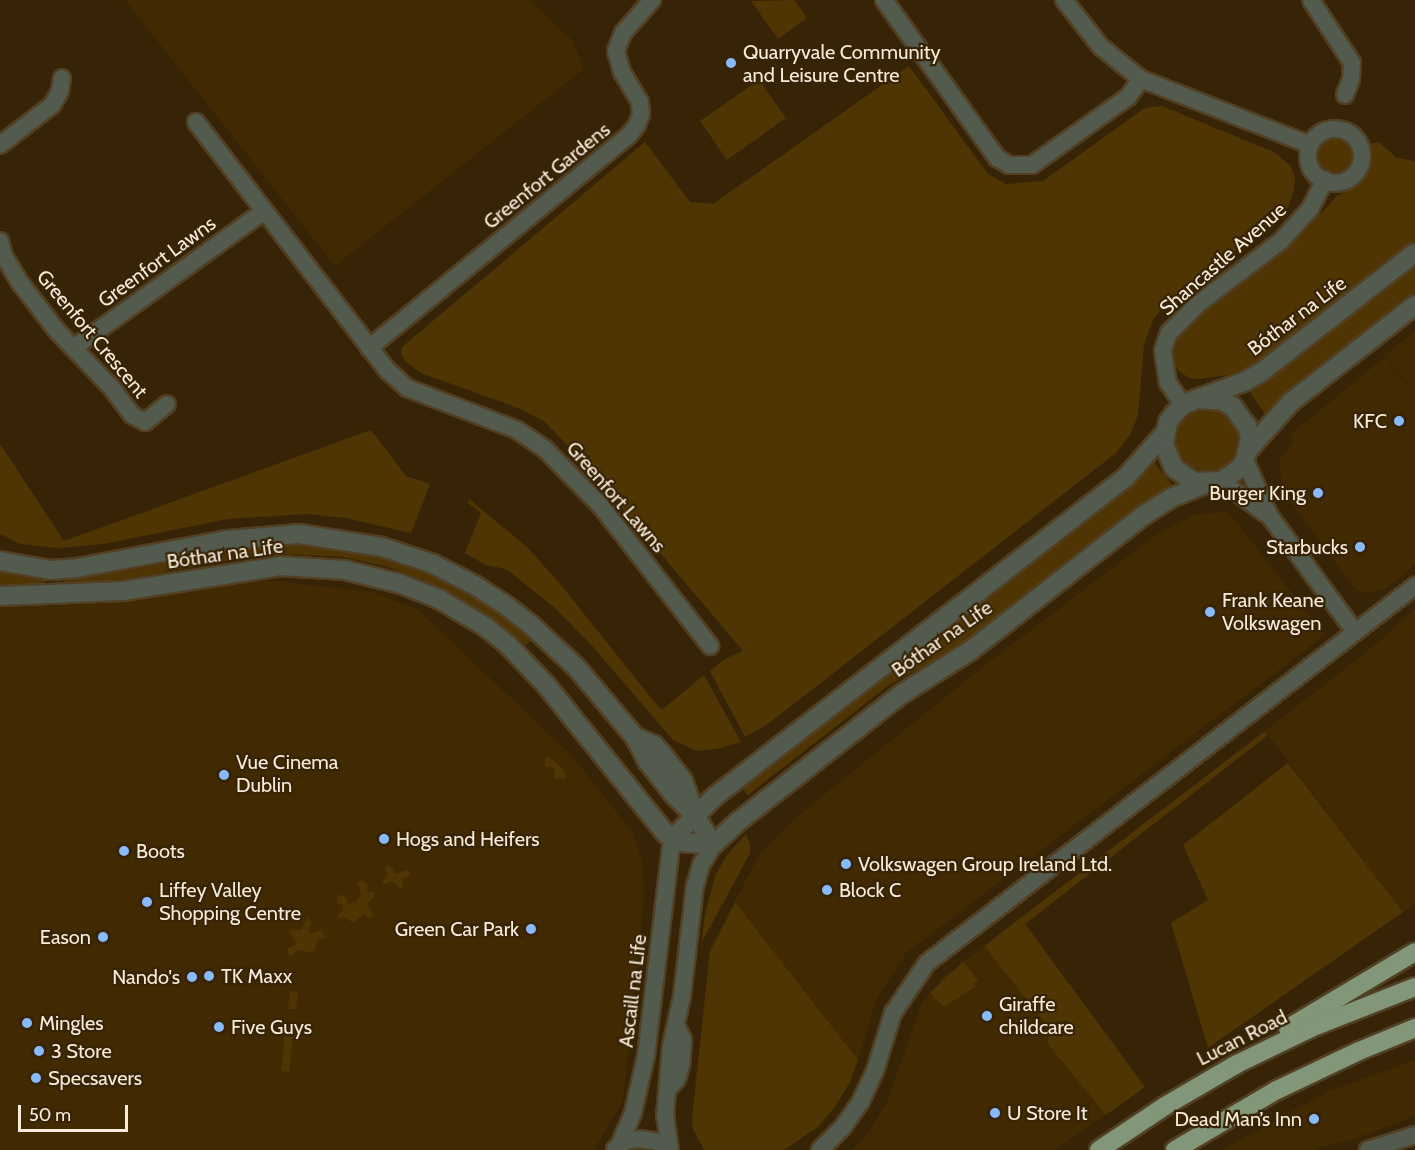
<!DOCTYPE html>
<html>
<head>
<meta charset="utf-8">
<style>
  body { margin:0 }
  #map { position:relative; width:1415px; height:1150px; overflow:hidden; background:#372406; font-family:Cabin,sans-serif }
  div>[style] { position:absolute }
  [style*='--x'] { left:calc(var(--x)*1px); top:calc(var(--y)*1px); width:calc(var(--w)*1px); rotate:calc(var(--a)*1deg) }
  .built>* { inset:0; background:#412a02 }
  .green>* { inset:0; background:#503504 }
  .round { border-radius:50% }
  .roads { filter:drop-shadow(2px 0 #524024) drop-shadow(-2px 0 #524024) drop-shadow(0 2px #524024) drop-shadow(0 -2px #524024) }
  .minor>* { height:16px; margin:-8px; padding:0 8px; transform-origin:8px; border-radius:8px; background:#525b4e }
  .minor>.ring { margin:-8px; padding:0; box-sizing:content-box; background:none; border:16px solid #525b4e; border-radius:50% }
  .tertiary>* { height:18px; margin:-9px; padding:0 9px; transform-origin:9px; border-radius:9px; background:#525b4e }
  .trunk>* { height:18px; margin:-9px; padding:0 9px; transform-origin:9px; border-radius:9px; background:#829679 }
  .dots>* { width:16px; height:16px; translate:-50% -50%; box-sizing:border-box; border:3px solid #372406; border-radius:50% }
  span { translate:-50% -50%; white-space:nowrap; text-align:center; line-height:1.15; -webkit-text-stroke:4.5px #372406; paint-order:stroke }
  .poi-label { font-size:20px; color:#f7ebda }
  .left { translate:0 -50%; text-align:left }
  .right { translate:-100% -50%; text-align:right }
  .street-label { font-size:20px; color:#f7ebda }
  .scale { position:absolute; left:18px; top:1105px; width:110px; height:27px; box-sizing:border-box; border:3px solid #f7ebda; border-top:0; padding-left:8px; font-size:18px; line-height:21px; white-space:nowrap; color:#f7ebda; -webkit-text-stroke:4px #372406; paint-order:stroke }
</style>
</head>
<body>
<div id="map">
  <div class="built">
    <i style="clip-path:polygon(125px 0,529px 0,572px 40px,584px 69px,335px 266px)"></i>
    <i style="clip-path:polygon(1415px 332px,1415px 395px,1385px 355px)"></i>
    <i style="clip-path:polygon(1385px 357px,1415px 396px,1415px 565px,1385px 589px,1369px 593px,1356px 590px,1287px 497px,1281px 485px,1280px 459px,1293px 443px,1291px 434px)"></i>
    <i style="clip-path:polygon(1228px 512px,1325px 635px,906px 953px,877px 998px,858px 1060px,735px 902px,759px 855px,798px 816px,989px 662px,1157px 534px,1197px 514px)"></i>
    <i style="clip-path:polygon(273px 581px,371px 592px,417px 609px,571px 755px,633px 833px,643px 864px,644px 898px,623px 1101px,594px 1150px,0 1150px,0 605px,64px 606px,147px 598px,220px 582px)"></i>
    <i style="clip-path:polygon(1415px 609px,1415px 904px,1403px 912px,1265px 731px,1368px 651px)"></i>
    <i style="clip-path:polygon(984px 946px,1050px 1029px,1047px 1043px,1106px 1115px,1054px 1150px,853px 1150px,871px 1129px,887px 1102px,922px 1003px,944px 976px)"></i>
    <i style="clip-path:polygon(1415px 1060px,1415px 1116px,1360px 1137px,1313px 1150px,1222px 1150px,1329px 1091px)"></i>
  </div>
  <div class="green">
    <i style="clip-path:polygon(794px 0,807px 18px,778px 39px,751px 1px)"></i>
    <i style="clip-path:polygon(909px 66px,988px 174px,1006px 184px,1043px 181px,1145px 108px,1162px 106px,1274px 152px,1290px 165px,1295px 177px,1294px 190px,1286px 212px,1166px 304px,1153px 320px,1144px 344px,1138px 415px,1130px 435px,1116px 453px,768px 724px,745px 737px,710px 671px,725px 659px,743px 651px,582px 461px,545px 422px,518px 408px,421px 373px,405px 361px,401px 353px,402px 347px,645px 142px,690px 202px,713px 204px)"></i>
    <i style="clip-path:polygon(759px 80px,786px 118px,727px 160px,700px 121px)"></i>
    <i class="round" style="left:1318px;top:139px;width:34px;height:34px"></i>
    <i style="clip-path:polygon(1379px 142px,1397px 158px,1415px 161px,1415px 241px,1250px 368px,1235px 374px,1199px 379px,1189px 378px,1179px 371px,1174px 364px,1173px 354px,1178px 336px,1184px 328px,1296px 240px,1337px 196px,1356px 185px,1366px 170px,1370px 159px,1368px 144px)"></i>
    <i style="clip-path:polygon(1415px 266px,1415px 296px,1292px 392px,1266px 416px,1248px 389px,1283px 368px)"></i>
    <i class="round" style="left:1175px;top:405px;width:66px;height:66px"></i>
    <i style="clip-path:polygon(371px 430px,406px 476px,430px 484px,411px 533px,345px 518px,307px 514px,228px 519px,103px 544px,58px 548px,21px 544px,0 534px,0 444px,64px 541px)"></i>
    <i style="clip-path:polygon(1154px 462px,1174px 487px,1158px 495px,962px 646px,889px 685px,748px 795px,740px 786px,1101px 509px)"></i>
    <i style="clip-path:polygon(469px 499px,527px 547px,561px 585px,660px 709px,663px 709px,704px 675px,741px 742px,717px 749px,697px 751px,673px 740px,594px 648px,555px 608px,506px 569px,486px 565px,465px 553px,481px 513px,468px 503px)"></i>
    <i style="clip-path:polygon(283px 544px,339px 547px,394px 558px,425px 570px,452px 582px,501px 611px,533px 638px,526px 645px,487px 614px,424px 581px,388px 567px,343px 557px,283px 554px,243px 558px,118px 581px,63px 586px,64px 578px,141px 568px,250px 546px)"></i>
    <i style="clip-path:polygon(0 570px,45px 577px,45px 586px,0 586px)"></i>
    <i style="clip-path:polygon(1265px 731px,1267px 736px,1025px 924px,1145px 1087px,1106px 1115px,1047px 1043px,1050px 1029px,984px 946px)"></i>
    <i style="clip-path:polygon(545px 757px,554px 760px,566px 774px,565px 779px,554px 779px,555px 768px,545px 767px)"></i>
    <i style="clip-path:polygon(1288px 763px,1403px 912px,1208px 1048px,1171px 923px,1208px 900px,1183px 845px)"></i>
    <i style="clip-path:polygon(746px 834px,750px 844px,750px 853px,702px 942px,700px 952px,705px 914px,715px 876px,726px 856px)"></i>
    <i style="clip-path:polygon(390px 866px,396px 874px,406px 870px,410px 873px,409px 877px,402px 879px,403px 887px,399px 888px,392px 881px,385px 884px,382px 882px,388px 875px,385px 867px)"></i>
    <i style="clip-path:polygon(361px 880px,367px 883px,368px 892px,374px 893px,374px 897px,367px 903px,374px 916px,369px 918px,363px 914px,353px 923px,347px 918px,340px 919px,337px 916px,343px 911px,343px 906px,337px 902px,337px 895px,344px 896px,349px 904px,356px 902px,361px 895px,357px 883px)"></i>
    <i style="clip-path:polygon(735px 902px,858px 1060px,850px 1082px,834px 1108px,819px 1126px,784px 1150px,704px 1150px,693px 1129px,692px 1118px,710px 951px)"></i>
    <i style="clip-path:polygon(307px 918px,313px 922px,308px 930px,310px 934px,322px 930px,325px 938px,318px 940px,312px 953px,298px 950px,290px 957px,287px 949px,297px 944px,289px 932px,292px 929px,301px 930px)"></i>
    <i style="clip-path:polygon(963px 962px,978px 980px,973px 984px,976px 986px,944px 1007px,930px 993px)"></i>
    <i style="clip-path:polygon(290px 991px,298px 992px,296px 1009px,288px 1009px)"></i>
    <i style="clip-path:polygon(285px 1036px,293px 1037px,289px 1072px,281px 1071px)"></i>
  </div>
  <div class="roads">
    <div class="minor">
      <i style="--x:884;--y:0;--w:194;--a:54.4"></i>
      <i style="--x:997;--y:158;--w:14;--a:30"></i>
      <i style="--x:1009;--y:165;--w:23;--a:0"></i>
      <i style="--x:1032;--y:165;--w:118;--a:-35.3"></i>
      <i style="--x:1128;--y:97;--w:22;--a:-54"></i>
      <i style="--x:1064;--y:0;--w:60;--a:51.8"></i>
      <i style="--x:1101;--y:47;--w:51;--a:38.7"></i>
      <i style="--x:1141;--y:79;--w:181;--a:21.3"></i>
      <i style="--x:1311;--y:0;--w:75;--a:56.9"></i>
      <i style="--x:1352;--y:63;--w:16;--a:94"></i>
      <i style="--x:1351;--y:79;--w:17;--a:111"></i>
      <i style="--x:196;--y:122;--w:313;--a:52.4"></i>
      <i style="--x:387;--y:370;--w:27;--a:42"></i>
      <i style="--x:407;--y:388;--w:118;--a:20.9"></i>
      <i style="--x:517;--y:430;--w:34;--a:34"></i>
      <i style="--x:545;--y:449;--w:78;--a:45.5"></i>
      <i style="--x:600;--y:505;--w:179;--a:52"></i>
      <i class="ring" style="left:1308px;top:129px;width:38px;height:38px"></i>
      <i style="--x:0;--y:145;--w:66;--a:-37.6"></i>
      <i style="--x:52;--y:105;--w:16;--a:-60"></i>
      <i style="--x:60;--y:91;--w:13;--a:-81"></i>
      <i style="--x:0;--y:241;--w:16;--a:75"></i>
      <i style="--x:4;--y:256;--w:33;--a:59"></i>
      <i style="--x:21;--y:284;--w:61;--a:52.4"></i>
      <i style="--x:58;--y:332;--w:76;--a:46.1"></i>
      <i style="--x:111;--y:387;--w:35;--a:53"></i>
      <i style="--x:132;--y:415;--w:15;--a:28"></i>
      <i style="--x:145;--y:422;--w:28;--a:-39"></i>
      <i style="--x:75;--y:347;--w:233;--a:-35.7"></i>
      <i style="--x:369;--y:348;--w:336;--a:-39.3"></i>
      <i style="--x:629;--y:135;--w:13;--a:-51"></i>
      <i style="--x:637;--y:125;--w:12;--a:-70"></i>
      <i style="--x:641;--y:114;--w:12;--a:-95"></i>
      <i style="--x:640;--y:102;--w:35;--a:-121"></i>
      <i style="--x:622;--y:72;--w:22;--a:-106"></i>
      <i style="--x:616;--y:51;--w:19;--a:-69"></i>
      <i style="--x:623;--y:33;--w:44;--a:-48.7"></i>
      <i style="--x:1183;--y:405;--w:27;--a:-124"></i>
      <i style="--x:1168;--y:383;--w:33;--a:-99"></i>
      <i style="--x:1163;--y:350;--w:18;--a:-71"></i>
      <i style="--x:1169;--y:333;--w:41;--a:-45"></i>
      <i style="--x:1198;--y:304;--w:104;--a:-37.2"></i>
      <i style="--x:1281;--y:241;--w:43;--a:-47.8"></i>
      <i style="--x:1310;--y:209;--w:33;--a:-63"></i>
      <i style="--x:1245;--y:460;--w:60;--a:66.4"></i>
      <i style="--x:1269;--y:515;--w:145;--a:53.7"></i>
      <i style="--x:1221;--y:481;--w:54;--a:36"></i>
      <i style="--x:668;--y:1089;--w:13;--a:-48"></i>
      <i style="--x:677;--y:1079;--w:15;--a:-74"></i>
      <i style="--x:681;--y:1065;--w:25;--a:-85"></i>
      <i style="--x:683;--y:1040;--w:14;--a:-115"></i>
      <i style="--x:619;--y:1146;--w:36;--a:-67"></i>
      <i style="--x:633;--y:1113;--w:58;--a:-77.2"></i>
      <i style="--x:646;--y:1056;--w:219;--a:-83.2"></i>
      <i style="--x:615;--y:1149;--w:14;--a:-36"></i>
      <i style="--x:626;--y:1141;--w:13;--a:-9"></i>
      <i style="--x:639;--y:1139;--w:19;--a:9"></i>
      <i style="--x:658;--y:1142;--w:13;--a:39"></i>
      <i style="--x:670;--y:1150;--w:34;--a:-98"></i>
      <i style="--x:665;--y:1116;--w:70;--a:-85.1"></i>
      <i style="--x:671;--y:1046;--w:51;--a:-77.6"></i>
      <i style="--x:682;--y:996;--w:111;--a:-83.3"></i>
      <i style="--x:695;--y:886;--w:22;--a:-74"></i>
      <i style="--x:701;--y:865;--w:23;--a:-59"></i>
      <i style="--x:820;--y:1150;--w:33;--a:-45"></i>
      <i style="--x:843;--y:1127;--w:29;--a:-55"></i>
      <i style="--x:860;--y:1103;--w:35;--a:-65"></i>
      <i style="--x:875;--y:1071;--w:61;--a:-72.8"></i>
      <i style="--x:893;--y:1013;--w:60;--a:-55.8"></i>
      <i style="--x:927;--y:963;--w:617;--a:-37.69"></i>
      <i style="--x:1368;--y:1150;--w:49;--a:-17.7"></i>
    </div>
    <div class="tertiary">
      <i style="--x:1197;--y:399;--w:26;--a:4"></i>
      <i style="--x:1223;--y:401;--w:12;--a:31"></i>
      <i style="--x:1233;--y:407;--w:24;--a:54"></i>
      <i style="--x:1247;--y:426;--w:12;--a:76"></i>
      <i style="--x:1250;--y:438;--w:23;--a:103"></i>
      <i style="--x:1245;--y:460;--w:11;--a:124"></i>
      <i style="--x:1239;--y:469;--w:22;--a:146"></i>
      <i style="--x:1221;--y:481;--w:27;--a:178"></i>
      <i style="--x:1194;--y:482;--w:24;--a:-145"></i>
      <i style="--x:1174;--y:468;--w:25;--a:-113"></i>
      <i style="--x:1164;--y:445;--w:23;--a:-80"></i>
      <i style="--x:1168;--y:422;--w:11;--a:-52"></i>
      <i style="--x:1175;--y:413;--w:11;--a:-45"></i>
      <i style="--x:1183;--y:405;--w:15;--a:-23"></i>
      <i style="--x:1197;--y:399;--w:52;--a:-20.2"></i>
      <i style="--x:1246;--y:381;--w:21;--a:-31"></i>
      <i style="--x:1264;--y:370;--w:191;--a:-37.8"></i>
      <i style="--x:1249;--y:449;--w:63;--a:-48.2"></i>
      <i style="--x:1291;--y:402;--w:157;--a:-38"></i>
      <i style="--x:0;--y:561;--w:51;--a:10.2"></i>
      <i style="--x:50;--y:570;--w:27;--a:-4"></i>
      <i style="--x:77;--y:568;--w:154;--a:-10.5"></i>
      <i style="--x:228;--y:540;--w:71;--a:-4.8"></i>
      <i style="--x:299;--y:534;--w:84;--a:8.9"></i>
      <i style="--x:382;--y:547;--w:54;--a:18.4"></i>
      <i style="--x:433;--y:564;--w:48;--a:27.1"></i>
      <i style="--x:476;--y:586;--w:38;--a:33"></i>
      <i style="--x:508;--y:607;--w:31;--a:38"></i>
      <i style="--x:532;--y:626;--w:60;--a:43"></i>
      <i style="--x:576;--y:667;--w:92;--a:49.9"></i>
      <i style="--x:635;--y:737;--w:28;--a:63"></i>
      <i style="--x:648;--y:762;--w:42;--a:51.8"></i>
      <i style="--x:674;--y:795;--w:28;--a:44"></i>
      <i style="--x:694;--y:814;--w:36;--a:58"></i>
      <i style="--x:0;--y:596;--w:123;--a:-2.3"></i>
      <i style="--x:123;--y:591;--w:159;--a:-9"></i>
      <i style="--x:280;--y:566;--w:65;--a:3.5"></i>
      <i style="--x:345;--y:570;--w:58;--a:14"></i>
      <i style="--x:401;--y:584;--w:41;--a:21.5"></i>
      <i style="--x:439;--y:599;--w:55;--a:30.8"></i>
      <i style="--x:486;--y:627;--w:28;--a:39"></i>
      <i style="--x:508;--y:645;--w:57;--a:46.4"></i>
      <i style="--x:547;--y:686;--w:190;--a:51.2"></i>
      <i style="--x:666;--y:834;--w:17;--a:28"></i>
      <i style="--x:681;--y:842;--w:32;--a:5"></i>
      <i style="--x:713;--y:845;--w:35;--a:-43"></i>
      <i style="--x:739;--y:821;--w:204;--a:-38"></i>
      <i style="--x:900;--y:695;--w:83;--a:-32.2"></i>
      <i style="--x:970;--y:651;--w:221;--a:-38"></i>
      <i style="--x:1144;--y:515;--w:34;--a:-32"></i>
      <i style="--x:1173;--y:497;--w:37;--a:-22"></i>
      <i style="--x:635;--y:737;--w:21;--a:23"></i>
      <i style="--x:654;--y:745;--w:13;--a:48"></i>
      <i style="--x:663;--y:755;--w:33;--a:52"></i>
      <i style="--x:683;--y:781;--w:33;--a:70"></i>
      <i style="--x:672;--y:839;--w:59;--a:-45"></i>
      <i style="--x:714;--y:797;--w:522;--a:-37.84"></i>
      <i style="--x:1126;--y:477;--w:59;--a:-48.4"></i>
    </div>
    <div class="trunk">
      <i style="--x:1288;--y:1028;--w:148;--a:-30.9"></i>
      <i style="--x:1099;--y:1150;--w:79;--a:-33.7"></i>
      <i style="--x:1165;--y:1106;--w:83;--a:-30.3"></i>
      <i style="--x:1237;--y:1064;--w:82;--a:-25.9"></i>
      <i style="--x:1311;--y:1028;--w:112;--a:-21.5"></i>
      <i style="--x:1175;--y:1150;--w:118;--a:-30.5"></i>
      <i style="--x:1277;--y:1090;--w:91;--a:-25.4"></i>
      <i style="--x:1359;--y:1051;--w:61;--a:-22.3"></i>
    </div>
  </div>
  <div class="dots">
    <i style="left:731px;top:63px;background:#89bafc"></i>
    <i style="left:1399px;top:421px;background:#89bafc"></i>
    <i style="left:1318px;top:493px;background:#89bafc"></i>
    <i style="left:1360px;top:547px;background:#89bafc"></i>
    <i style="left:1210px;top:612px;background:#89bafc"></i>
    <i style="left:224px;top:775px;background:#89bafc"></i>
    <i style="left:384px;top:839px;background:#89bafc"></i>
    <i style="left:124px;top:851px;background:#89bafc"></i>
    <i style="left:846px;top:864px;background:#89bafc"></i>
    <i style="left:827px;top:890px;background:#89bafc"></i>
    <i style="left:147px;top:902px;background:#89bafc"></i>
    <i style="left:531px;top:929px;background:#89bafc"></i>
    <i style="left:103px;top:937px;background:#89bafc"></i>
    <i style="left:209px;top:976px;background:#89bafc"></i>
    <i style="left:192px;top:977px;background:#89bafc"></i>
    <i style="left:987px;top:1016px;background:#89bafc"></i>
    <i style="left:27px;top:1023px;background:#89bafc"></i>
    <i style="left:219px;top:1027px;background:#89bafc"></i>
    <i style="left:39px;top:1051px;background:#89bafc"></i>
    <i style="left:36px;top:1078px;background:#89bafc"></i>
    <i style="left:995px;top:1113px;background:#89bafc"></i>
    <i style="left:1314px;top:1119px;background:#89bafc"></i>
  </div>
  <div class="poi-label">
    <span class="left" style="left:743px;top:64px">Quarryvale Community<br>and Leisure Centre</span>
    <span class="right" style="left:1387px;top:421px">KFC</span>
    <span class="right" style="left:1306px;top:493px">Burger King</span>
    <span class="right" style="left:1348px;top:547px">Starbucks</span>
    <span class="left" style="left:1222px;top:612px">Frank Keane<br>Volkswagen</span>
    <span class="left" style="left:236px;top:774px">Vue Cinema<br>Dublin</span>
    <span class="left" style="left:396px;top:839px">Hogs and Heifers</span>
    <span class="left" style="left:136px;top:851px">Boots</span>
    <span class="left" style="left:858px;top:864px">Volkswagen Group Ireland Ltd.</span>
    <span class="left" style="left:839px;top:890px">Block C</span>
    <span class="left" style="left:159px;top:902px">Liffey Valley<br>Shopping Centre</span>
    <span class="right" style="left:519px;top:929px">Green Car Park</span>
    <span class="right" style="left:91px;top:937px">Eason</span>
    <span class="left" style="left:221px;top:976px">TK Maxx</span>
    <span class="right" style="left:180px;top:977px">Nando's</span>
    <span class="left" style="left:999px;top:1016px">Giraffe<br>childcare</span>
    <span class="left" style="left:39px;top:1023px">Mingles</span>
    <span class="left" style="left:231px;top:1027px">Five Guys</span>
    <span class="left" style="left:51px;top:1051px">3 Store</span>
    <span class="left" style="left:48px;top:1078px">Specsavers</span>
    <span class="left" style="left:1007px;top:1113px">U Store It</span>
    <span class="right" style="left:1302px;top:1119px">Dead Man’s Inn</span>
  </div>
  <div class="street-label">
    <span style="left:547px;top:176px;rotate:-39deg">Greenfort Gardens</span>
    <span style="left:1223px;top:259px;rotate:-41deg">Shancastle Avenue</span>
    <span style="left:157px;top:262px;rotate:-36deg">Greenfort Lawns</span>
    <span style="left:1297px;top:316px;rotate:-37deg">Bóthar na Life</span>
    <span style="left:92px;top:334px;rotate:50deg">Greenfort Crescent</span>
    <span style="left:616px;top:497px;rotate:49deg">Greenfort Lawns</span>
    <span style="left:225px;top:554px;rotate:-8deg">Bóthar na Life</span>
    <span style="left:942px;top:639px;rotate:-35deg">Bóthar na Life</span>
    <span style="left:633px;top:991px;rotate:-83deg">Ascaill na Life</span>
    <span style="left:1242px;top:1038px;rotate:-27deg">Lucan Road</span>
  </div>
  <div class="scale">50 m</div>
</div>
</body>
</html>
